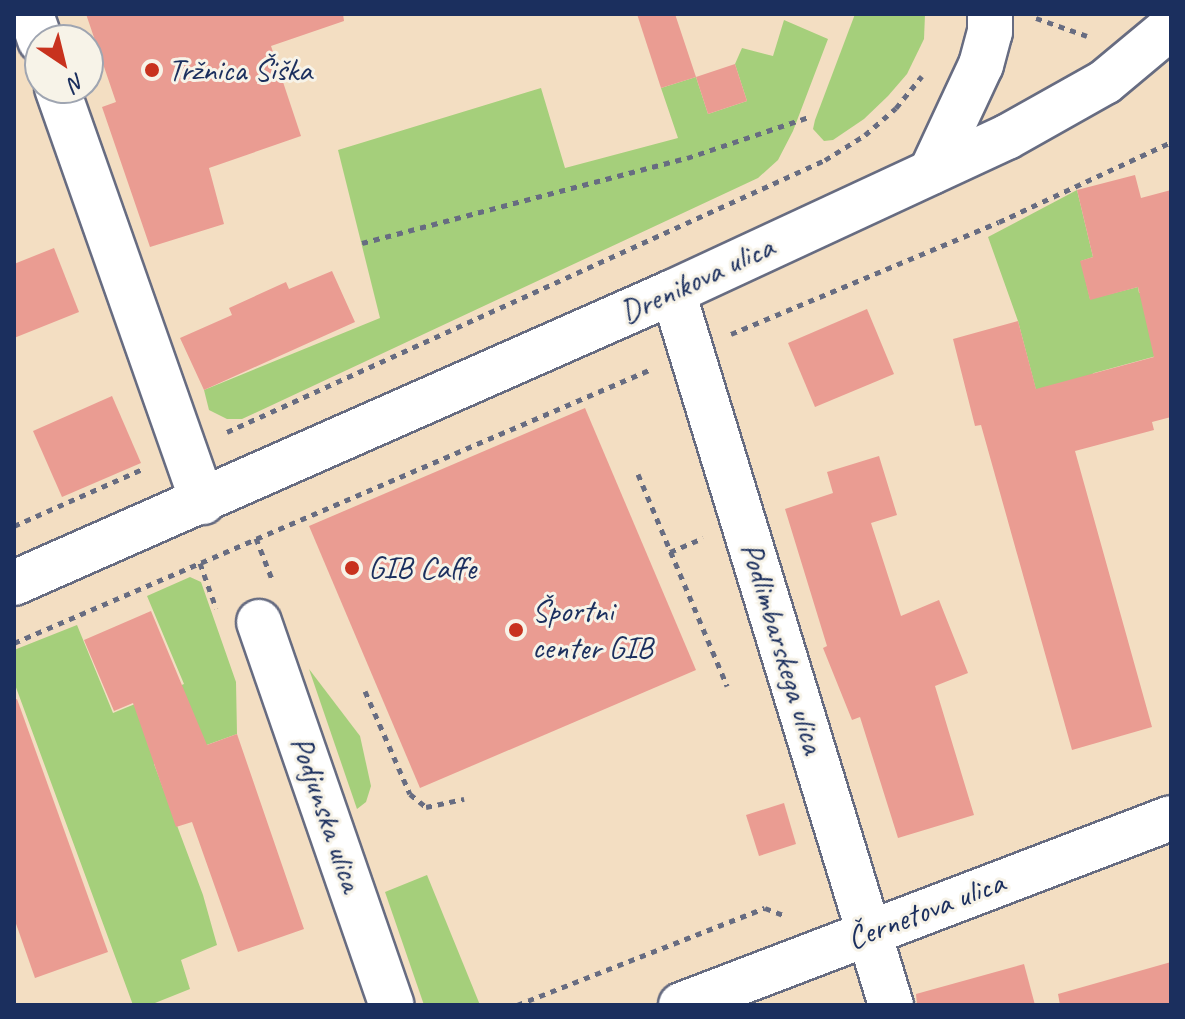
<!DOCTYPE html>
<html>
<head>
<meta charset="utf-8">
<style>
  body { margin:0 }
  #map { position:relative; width:1185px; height:1019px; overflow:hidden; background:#f3dec2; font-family:Caveat,sans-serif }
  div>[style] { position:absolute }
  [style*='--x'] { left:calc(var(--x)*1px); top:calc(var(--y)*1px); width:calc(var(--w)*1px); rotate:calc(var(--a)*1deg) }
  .green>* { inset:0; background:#a5cf7b }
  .building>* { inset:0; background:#ea9c92 }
  .path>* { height:5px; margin-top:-2.5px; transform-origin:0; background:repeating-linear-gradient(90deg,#676c81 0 6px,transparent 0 12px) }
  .roads { filter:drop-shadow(2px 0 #676c81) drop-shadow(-2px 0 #676c81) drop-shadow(0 2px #676c81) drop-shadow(0 -2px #676c81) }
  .minor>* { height:44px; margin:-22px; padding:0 22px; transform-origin:22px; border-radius:22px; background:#fff }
  .primary>* { height:44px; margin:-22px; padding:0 22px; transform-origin:22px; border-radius:22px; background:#fff }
  .dots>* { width:22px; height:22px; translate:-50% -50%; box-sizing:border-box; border:4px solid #f7f3e8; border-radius:50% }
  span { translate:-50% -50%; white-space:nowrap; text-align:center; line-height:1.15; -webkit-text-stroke:6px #f7f3e8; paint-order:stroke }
  .poi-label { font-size:32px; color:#1b2f5e }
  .left { translate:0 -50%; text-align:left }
  .street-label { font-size:32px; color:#1b2f5e }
  .frame { position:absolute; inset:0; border:16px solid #1b2f5e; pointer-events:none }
  .north { position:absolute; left:24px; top:24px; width:80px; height:80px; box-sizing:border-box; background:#f7f3e8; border:2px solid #9fa5b1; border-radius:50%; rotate:145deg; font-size:22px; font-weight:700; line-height:32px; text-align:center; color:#1b2f5e }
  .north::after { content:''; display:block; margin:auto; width:28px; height:36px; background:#c8321e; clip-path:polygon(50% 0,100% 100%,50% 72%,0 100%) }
</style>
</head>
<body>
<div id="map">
  <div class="green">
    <i style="clip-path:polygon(855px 14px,925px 14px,924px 39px,907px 74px,888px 96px,864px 119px,833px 140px,824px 141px,813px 129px,815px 120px)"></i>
    <i style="clip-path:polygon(784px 20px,828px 39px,793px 131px,778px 160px,758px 178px,242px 419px,227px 419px,209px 410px,204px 390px,380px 318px,338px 150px,541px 88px,565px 168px,678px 138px,661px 88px,696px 77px,708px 114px,747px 101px,735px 64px,742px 48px,773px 56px)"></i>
    <i style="clip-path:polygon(1077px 190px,1093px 257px,1081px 261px,1090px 299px,1138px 287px,1139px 293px,1171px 285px,1171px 352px,1094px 373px,1041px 409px,1018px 321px,988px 237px)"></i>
    <i style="clip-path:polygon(190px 577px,201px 582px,236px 682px,237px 734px,154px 764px,203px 895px,217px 945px,181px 960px,190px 989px,150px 1005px,133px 1005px,14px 682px,14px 650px,77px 625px,113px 713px,184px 684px,147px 596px)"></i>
    <i style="clip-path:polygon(309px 669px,360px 736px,371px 786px,366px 802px,357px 809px)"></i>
    <i style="clip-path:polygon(427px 875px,480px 1005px,424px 1005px,385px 892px)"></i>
  </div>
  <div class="building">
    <i style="clip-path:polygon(86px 14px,343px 14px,344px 21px,271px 46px,301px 136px,209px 168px,224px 224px,150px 247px,102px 107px,116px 102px)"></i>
    <i style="clip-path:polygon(637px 14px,675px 14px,696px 77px,661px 88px)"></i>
    <i style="clip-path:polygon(735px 64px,747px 101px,708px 114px,696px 77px)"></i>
    <i style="clip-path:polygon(1135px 175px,1141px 198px,1171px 190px,1171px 417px,1152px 422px,1154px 430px,1075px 451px,1152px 727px,1072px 750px,981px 425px,975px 426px,953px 339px,1018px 321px,1036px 389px,1154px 357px,1138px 287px,1090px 300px,1080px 261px,1093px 257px,1077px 190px)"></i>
    <i style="clip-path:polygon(54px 248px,79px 312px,14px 338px,14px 264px)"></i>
    <i style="clip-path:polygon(332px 271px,355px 322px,204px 390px,180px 338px,232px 315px,229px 308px,286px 282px,289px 289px)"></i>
    <i style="clip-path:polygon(867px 309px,894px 374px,815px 407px,788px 343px)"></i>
    <i style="clip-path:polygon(112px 396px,141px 463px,62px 497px,33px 431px)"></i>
    <i style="clip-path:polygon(585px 408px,696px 670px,420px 788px,309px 526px)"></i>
    <i style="clip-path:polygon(879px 456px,897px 515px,871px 523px,901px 616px,939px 600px,968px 673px,935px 686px,974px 815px,898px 838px,860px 717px,852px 720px,823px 648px,827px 646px,785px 509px,833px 493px,827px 472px)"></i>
    <i style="clip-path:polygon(151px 611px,207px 745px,237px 734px,304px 929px,238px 952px,192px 822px,176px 827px,133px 703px,114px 711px,84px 640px)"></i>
    <i style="clip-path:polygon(17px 699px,108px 952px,35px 978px,14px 918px,14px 700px)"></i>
    <i style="clip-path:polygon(784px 803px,796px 844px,759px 856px,746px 815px)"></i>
    <i style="clip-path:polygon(1171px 962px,1171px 1005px,1060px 1005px,1058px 994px)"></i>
    <i style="clip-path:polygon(1024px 964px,1035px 1005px,917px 1005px,916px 994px)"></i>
  </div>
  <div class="path">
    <i style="--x:1036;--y:18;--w:54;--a:19.4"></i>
    <i style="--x:362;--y:243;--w:336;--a:-14.7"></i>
    <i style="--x:687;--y:158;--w:129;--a:-18.6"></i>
    <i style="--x:731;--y:334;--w:290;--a:-22.7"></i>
    <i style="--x:999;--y:222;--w:190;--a:-24.9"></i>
    <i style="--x:227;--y:432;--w:657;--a:-24.46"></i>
    <i style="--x:825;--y:160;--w:47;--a:-32"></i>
    <i style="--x:865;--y:135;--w:41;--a:-41.1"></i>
    <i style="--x:896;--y:108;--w:41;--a:-50.9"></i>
    <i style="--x:638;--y:474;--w:230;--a:67.2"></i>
    <i style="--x:14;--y:526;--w:143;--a:-23.9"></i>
    <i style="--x:256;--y:538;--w:44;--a:68.7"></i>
    <i style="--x:670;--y:552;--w:36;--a:-23"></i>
    <i style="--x:200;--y:563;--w:48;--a:70.4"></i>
    <i style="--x:14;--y:643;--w:691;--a:-23.26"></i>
    <i style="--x:365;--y:691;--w:112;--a:66.4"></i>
    <i style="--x:410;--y:794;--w:21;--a:39"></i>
    <i style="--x:426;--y:807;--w:39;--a:-12"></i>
    <i style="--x:517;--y:1005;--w:266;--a:-21.4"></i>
    <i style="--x:765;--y:908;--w:22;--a:21"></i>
  </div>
  <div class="roads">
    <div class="minor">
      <i style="--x:31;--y:14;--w:28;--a:71"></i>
      <i style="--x:57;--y:88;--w:439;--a:70.6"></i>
      <i style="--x:673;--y:292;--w:746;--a:73"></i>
      <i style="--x:259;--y:622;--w:405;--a:70.9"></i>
      <i style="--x:681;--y:1005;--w:524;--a:-20.89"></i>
    </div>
    <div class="primary">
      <i style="--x:931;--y:172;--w:118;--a:-65"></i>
      <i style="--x:981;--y:65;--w:34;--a:-75"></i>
      <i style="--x:990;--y:32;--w:18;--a:-90"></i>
      <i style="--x:14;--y:583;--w:720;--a:-23.83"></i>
      <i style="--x:673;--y:292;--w:368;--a:-24.9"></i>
      <i style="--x:1007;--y:137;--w:112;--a:-29.3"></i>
      <i style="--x:1105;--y:82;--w:86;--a:-39.8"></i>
    </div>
  </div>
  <div class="dots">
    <i style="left:152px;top:70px;background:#c8321e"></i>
    <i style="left:352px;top:568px;background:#c8321e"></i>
    <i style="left:516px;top:630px;background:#c8321e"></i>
  </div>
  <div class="poi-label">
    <span class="left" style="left:168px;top:70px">Tržnica Šiška</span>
    <span class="left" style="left:368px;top:568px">GIB Caffe</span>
    <span class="left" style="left:532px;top:630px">Športni<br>center GIB</span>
  </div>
  <div class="street-label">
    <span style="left:697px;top:280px;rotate:-25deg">Drenikova ulica</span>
    <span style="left:782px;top:648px;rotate:73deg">Podlimbarskega ulica</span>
    <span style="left:326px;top:814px;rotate:71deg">Podjunska ulica</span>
    <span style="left:926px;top:911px;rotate:-21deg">Černetova ulica</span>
  </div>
  <div class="frame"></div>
  <div class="north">N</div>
</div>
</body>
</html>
